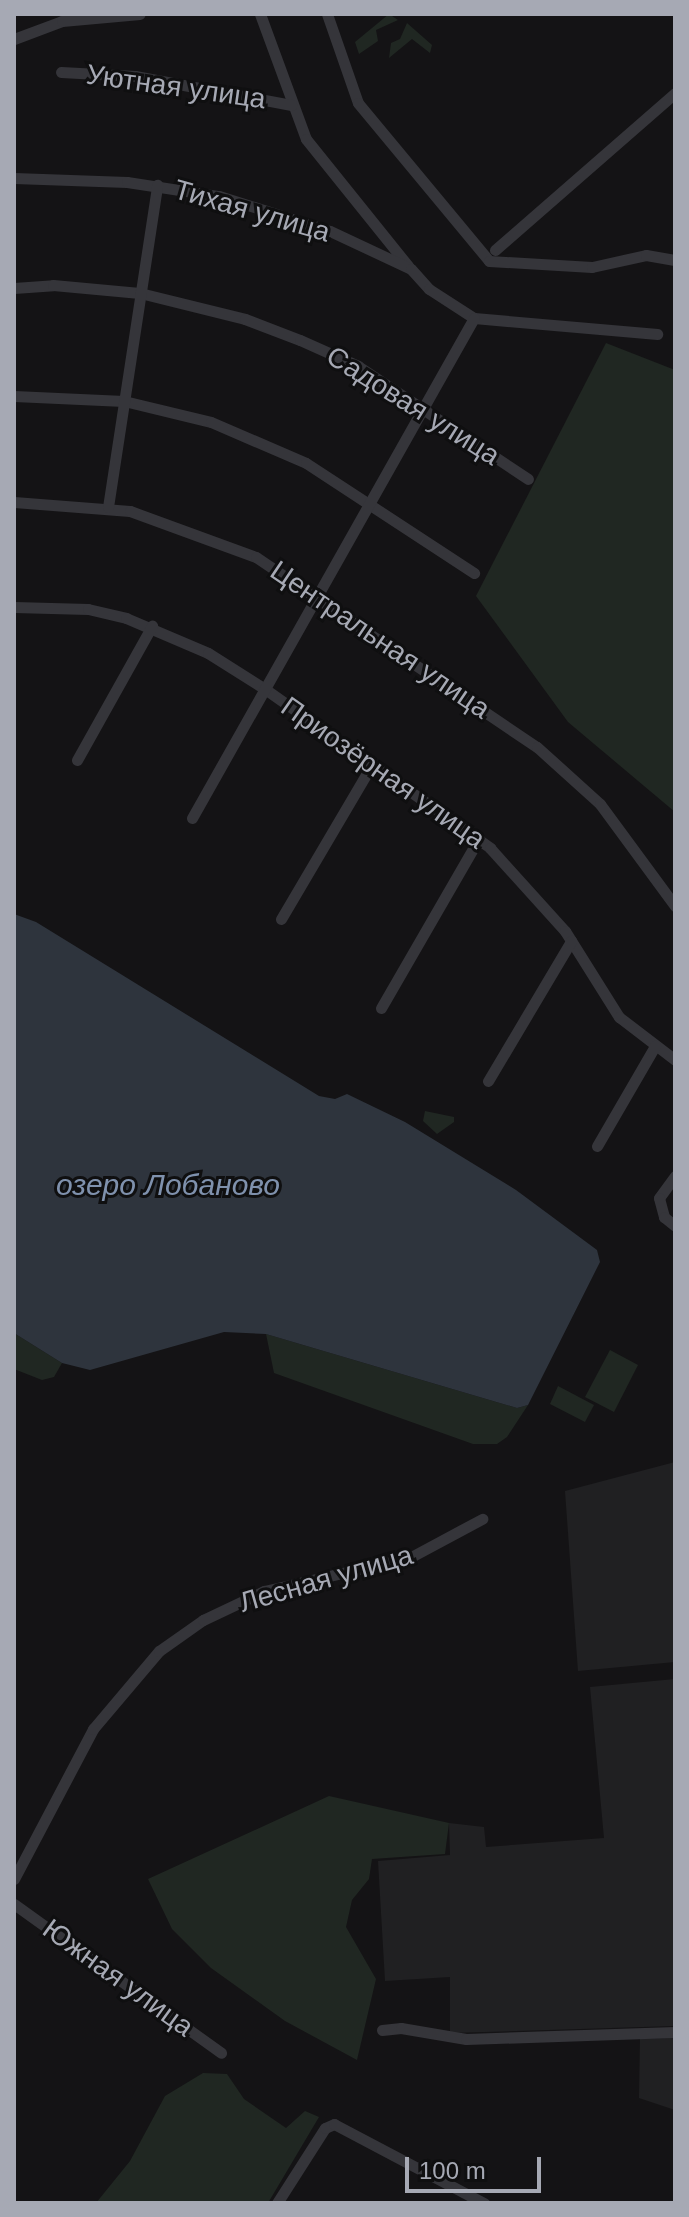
<!DOCTYPE html>
<html>
<head>
<meta charset="utf-8">
<style>
  body { margin:0 }
  #map { position:relative; width:689px; height:2217px; overflow:hidden; background:#141315; font-family:Arial,sans-serif }
  div>[style] { position:absolute }
  [style*='--x'] { left:calc(var(--x)*1px); top:calc(var(--y)*1px); width:calc(var(--w)*1px); rotate:calc(var(--a)*1deg) }
  .built>* { inset:0; background:#202022 }
  .green>* { inset:0; background:#202722 }
  .water>* { inset:0; background:#2e343d }
  .minor>* { height:11px; margin:-5.5px; padding:0 5.5px; transform-origin:5.5px; border-radius:5.5px; background:#35353a }
  span { translate:-50% -50%; white-space:nowrap; text-align:center; line-height:1.15; -webkit-text-stroke:6px #0f0f10; paint-order:stroke }
  .street-label { font-size:28px; color:#a6a9b4 }
  .water-label { font-size:30px; color:#7f91ad; font-style:italic }
  .frame { position:absolute; inset:0; border:16px solid #a6a9b4; pointer-events:none }
  .scale { position:absolute; left:405px; top:2157px; width:136px; height:36px; box-sizing:border-box; border:4px solid #a6a9b4; border-top:0; padding-left:10px; font-size:24px; line-height:28px; white-space:nowrap; color:#a6a9b4; -webkit-text-stroke:6px #0f0f10; paint-order:stroke }
</style>
</head>
<body>
<div id="map">
  <div class="built">
    <i style="clip-path:polygon(675px 1462px,675px 1662px,578px 1671px,565px 1491px)"></i>
    <i style="clip-path:polygon(675px 1679px,675px 2026px,450px 2033px,450px 1977px,385px 1981px,378px 1861px,450px 1855px,449px 1823px,484px 1827px,486px 1847px,604px 1838px,590px 1687px)"></i>
    <i style="clip-path:polygon(675px 2038px,675px 2110px,639px 2098px,640px 2039px)"></i>
  </div>
  <div class="green">
    <i style="clip-path:polygon(389px 14px,398px 20px,376px 30px,378px 41px,359px 54px,355px 42px)"></i>
    <i style="clip-path:polygon(407px 23px,432px 45px,430px 53px,412px 39px,389px 58px,391px 43px,400px 39px)"></i>
    <i style="clip-path:polygon(606px 343px,675px 370px,675px 812px,568px 722px,476px 596px)"></i>
    <i style="clip-path:polygon(425px 1111px,454px 1117px,454px 1122px,437px 1134px,423px 1121px)"></i>
    <i style="clip-path:polygon(14px 1333px,62px 1363px,54px 1377px,42px 1380px,14px 1369px)"></i>
    <i style="clip-path:polygon(266px 1334px,517px 1408px,528px 1405px,507px 1437px,497px 1444px,473px 1444px,274px 1373px)"></i>
    <i style="clip-path:polygon(610px 1350px,638px 1365px,614px 1412px,585px 1397px)"></i>
    <i style="clip-path:polygon(558px 1386px,594px 1405px,585px 1422px,550px 1404px)"></i>
    <i style="clip-path:polygon(329px 1796px,449px 1823px,445px 1854px,372px 1859px,369px 1879px,352px 1900px,346px 1927px,376px 1979px,357px 2060px,285px 2021px,211px 1968px,172px 1929px,148px 1879px)"></i>
    <i style="clip-path:polygon(203px 2073px,227px 2074px,244px 2099px,286px 2128px,305px 2111px,319px 2117px,268px 2203px,96px 2203px,130px 2161px,165px 2096px)"></i>
  </div>
  <div class="water">
    <i style="clip-path:polygon(14px 914px,36px 922px,319px 1096px,335px 1099px,347px 1094px,405px 1122px,516px 1190px,597px 1250px,600px 1262px,528px 1405px,517px 1408px,266px 1334px,224px 1332px,90px 1370px,62px 1363px,14px 1333px)"></i>
  </div>
  <div class="minor">
    <i style="--x:260;--y:14;--w:133;--a:69.8"></i>
    <i style="--x:306;--y:139;--w:163;--a:51.2"></i>
    <i style="--x:327;--y:14;--w:94;--a:70.8"></i>
    <i style="--x:358;--y:103;--w:205;--a:50.3"></i>
    <i style="--x:489;--y:261;--w:103;--a:3.3"></i>
    <i style="--x:592;--y:267;--w:55;--a:-12.5"></i>
    <i style="--x:646;--y:255;--w:29;--a:10"></i>
    <i style="--x:14;--y:39;--w:51;--a:-20.6"></i>
    <i style="--x:62;--y:21;--w:78;--a:-5.1"></i>
    <i style="--x:61;--y:72;--w:74;--a:3.1"></i>
    <i style="--x:135;--y:76;--w:159;--a:10.5"></i>
    <i style="--x:14;--y:178;--w:113;--a:2"></i>
    <i style="--x:127;--y:182;--w:93;--a:8.7"></i>
    <i style="--x:219;--y:196;--w:116;--a:17.5"></i>
    <i style="--x:330;--y:231;--w:89;--a:25.1"></i>
    <i style="--x:411;--y:269;--w:27;--a:48"></i>
    <i style="--x:429;--y:289;--w:54;--a:32.8"></i>
    <i style="--x:474;--y:318;--w:184;--a:5"></i>
    <i style="--x:495;--y:250;--w:239;--a:-41.1"></i>
    <i style="--x:14;--y:288;--w:39;--a:-4"></i>
    <i style="--x:53;--y:285;--w:87;--a:5.3"></i>
    <i style="--x:140;--y:293;--w:108;--a:13.9"></i>
    <i style="--x:245;--y:319;--w:59;--a:20.9"></i>
    <i style="--x:300;--y:340;--w:64;--a:24.1"></i>
    <i style="--x:358;--y:366;--w:204;--a:33.6"></i>
    <i style="--x:14;--y:396;--w:110;--a:2.6"></i>
    <i style="--x:124;--y:401;--w:89;--a:13.6"></i>
    <i style="--x:211;--y:422;--w:103;--a:23.3"></i>
    <i style="--x:306;--y:463;--w:201;--a:33.2"></i>
    <i style="--x:14;--y:502;--w:116;--a:4.4"></i>
    <i style="--x:130;--y:511;--w:134;--a:20.1"></i>
    <i style="--x:256;--y:557;--w:339;--a:34.1"></i>
    <i style="--x:537;--y:747;--w:85;--a:42.1"></i>
    <i style="--x:600;--y:804;--w:127;--a:53.7"></i>
    <i style="--x:108;--y:507;--w:326;--a:-81.3"></i>
    <i style="--x:14;--y:607;--w:74;--a:1.5"></i>
    <i style="--x:88;--y:609;--w:39;--a:13"></i>
    <i style="--x:126;--y:618;--w:89;--a:23.1"></i>
    <i style="--x:208;--y:653;--w:67;--a:32.3"></i>
    <i style="--x:265;--y:689;--w:276;--a:35.2"></i>
    <i style="--x:490;--y:848;--w:112;--a:47.9"></i>
    <i style="--x:565;--y:931;--w:102;--a:57.9"></i>
    <i style="--x:619;--y:1017;--w:71;--a:37.5"></i>
    <i style="--x:77;--y:760;--w:154;--a:-60.8"></i>
    <i style="--x:192;--y:818;--w:574;--a:-60.58"></i>
    <i style="--x:281;--y:919;--w:181;--a:-59.5"></i>
    <i style="--x:381;--y:1008;--w:196;--a:-60"></i>
    <i style="--x:488;--y:1081;--w:163;--a:-59.3"></i>
    <i style="--x:597;--y:1146;--w:116;--a:-59.9"></i>
    <i style="--x:675;--y:1176;--w:27;--a:126"></i>
    <i style="--x:659;--y:1198;--w:20;--a:75"></i>
    <i style="--x:664;--y:1217;--w:14;--a:39"></i>
    <i style="--x:14;--y:1879;--w:170;--a:-62.2"></i>
    <i style="--x:93;--y:1729;--w:102;--a:-49.8"></i>
    <i style="--x:159;--y:1651;--w:54;--a:-35.2"></i>
    <i style="--x:203;--y:1620;--w:68;--a:-25.4"></i>
    <i style="--x:264;--y:1591;--w:151;--a:-13"></i>
    <i style="--x:411;--y:1557;--w:81;--a:-28.2"></i>
    <i style="--x:14;--y:1904;--w:255;--a:35.7"></i>
    <i style="--x:382;--y:2030;--w:19;--a:-6"></i>
    <i style="--x:401;--y:2028;--w:66;--a:9.6"></i>
    <i style="--x:466;--y:2039;--w:209;--a:-1.9"></i>
    <i style="--x:277;--y:2203;--w:89;--a:-57.4"></i>
    <i style="--x:325;--y:2128;--w:10;--a:-24"></i>
    <i style="--x:334;--y:2124;--w:170;--a:27.8"></i>
  </div>
  <div class="street-label">
    <span style="left:176px;top:87px;rotate:8deg">Уютная улица</span>
    <span style="left:252px;top:211px;rotate:16deg">Тихая улица</span>
    <span style="left:413px;top:406px;rotate:32deg">Садовая улица</span>
    <span style="left:380px;top:640px;rotate:34deg">Центральная улица</span>
    <span style="left:383px;top:773px;rotate:35deg">Приозёрная улица</span>
    <span style="left:326px;top:1579px;rotate:-16deg">Лесная улица</span>
    <span style="left:118px;top:1978px;rotate:36deg">Южная улица</span>
  </div>
  <div class="water-label">
    <span style="left:168px;top:1185px">озеро Лобаново</span>
  </div>
  <div class="frame"></div>
  <div class="scale">100 m</div>
</div>
</body>
</html>
